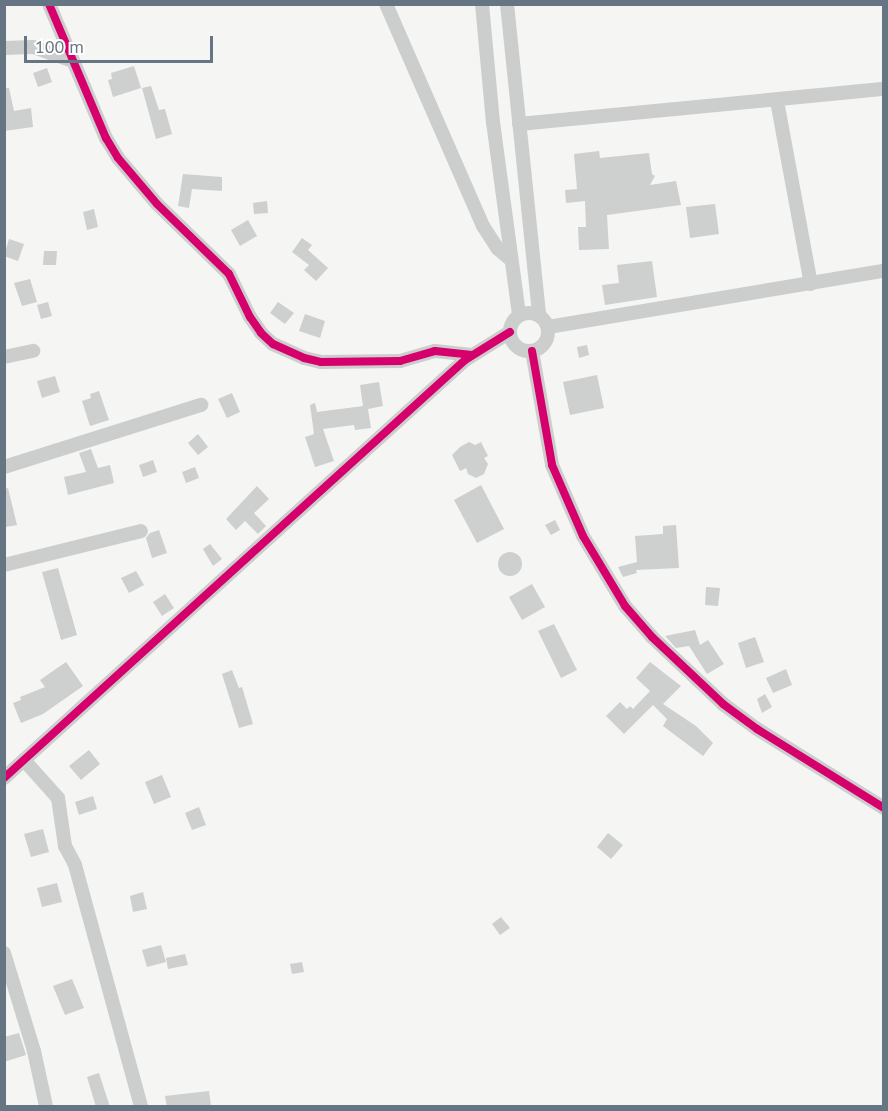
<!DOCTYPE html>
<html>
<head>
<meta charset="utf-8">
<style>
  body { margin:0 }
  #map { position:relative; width:888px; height:1111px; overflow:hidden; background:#f5f5f3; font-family:"PT Sans",sans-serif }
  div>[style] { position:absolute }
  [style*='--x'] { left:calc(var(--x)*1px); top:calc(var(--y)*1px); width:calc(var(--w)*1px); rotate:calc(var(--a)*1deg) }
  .building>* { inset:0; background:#cecfcf }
  .round { border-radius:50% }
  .street>* { height:14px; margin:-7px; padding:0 7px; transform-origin:7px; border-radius:7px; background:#cccece }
  .street>.ring { margin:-7px; padding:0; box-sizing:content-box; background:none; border:14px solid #cccece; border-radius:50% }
  .cycleway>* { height:8px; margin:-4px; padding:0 4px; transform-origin:4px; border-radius:4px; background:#d6006c }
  span { translate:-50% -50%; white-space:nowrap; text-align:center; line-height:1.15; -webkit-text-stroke:6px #fff; paint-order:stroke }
  .frame { position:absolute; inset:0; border:6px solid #657583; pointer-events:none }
  .scale { position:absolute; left:24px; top:36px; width:189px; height:27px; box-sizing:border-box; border:3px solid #657583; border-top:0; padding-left:8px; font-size:18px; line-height:21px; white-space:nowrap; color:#657583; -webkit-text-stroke:4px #fff; paint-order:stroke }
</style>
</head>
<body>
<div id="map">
  <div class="building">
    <i style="clip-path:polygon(134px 66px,141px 88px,113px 97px,108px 80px,112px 79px,111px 73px)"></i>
    <i style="clip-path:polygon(47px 68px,52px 82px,38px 87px,33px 73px)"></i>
    <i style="clip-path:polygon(151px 86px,159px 110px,165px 109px,172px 134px,156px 139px,142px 88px)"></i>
    <i style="clip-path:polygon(4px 88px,9px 88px,14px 111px,31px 108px,33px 127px,4px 131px)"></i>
    <i style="clip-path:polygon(599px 151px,600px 158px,649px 153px,652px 174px,655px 176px,650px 185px,676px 181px,681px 205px,607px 215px,609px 249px,579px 250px,578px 227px,586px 227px,585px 201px,566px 203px,565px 190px,577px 189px,574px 154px)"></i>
    <i style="clip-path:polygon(183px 174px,222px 177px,222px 191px,192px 189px,189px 208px,178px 206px)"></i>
    <i style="clip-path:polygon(267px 201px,268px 213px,254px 214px,253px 203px)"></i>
    <i style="clip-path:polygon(715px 204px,719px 234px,690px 238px,686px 207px)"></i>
    <i style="clip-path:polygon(94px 209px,98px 227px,87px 230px,83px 212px)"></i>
    <i style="clip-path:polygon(248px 220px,257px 236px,240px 246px,231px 230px)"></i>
    <i style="clip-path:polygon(302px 238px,312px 245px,308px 250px,328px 268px,316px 281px,304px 270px,309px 265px,292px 252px)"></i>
    <i style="clip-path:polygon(9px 239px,24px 244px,18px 261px,4px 256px)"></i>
    <i style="clip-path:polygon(44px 251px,57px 251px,56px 265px,43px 265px)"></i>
    <i style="clip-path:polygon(652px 261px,657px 297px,605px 305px,602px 285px,619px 283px,617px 265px)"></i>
    <i style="clip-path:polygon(30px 279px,37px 302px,22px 306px,14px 283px)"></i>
    <i style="clip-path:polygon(48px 302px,52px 316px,41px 319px,37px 305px)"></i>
    <i style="clip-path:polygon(278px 302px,294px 313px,285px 324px,270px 313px)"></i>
    <i style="clip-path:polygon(305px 314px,325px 321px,320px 338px,299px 331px)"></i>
    <i style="clip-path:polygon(587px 345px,589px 355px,579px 358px,577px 347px)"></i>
    <i style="clip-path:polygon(597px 375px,604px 408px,570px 415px,563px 382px)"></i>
    <i style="clip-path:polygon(55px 376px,60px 392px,42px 398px,37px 381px)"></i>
    <i style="clip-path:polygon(379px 382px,383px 406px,368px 409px,371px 428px,355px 430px,354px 425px,323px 429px,334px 461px,315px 467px,305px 437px,314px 434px,310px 405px,315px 403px,317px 412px,363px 406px,360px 385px)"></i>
    <i style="clip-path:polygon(99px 391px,109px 420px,90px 426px,82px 401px,91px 398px,90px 394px)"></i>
    <i style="clip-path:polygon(232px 393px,240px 412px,227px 418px,218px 399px)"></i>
    <i style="clip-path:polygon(198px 434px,208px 447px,198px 455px,188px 443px)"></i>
    <i style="clip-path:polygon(469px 442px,475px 445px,481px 442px,488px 456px,484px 458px,488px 464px,484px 474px,476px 478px,468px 474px,466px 468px,460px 471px,452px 455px,460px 447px)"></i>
    <i style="clip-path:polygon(91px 449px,98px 468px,110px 465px,114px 483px,68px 495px,64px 477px,86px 472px,79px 453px)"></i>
    <i style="clip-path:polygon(153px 460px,157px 472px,143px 477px,139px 465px)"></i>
    <i style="clip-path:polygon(195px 467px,199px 478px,186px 483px,182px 472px)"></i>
    <i style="clip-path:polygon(481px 485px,504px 529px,477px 543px,454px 500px)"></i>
    <i style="clip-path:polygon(257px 486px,269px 499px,254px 513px,266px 526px,258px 534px,245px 521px,236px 530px,226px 519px)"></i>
    <i style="clip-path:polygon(8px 488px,17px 525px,6px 527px,4px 489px)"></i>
    <i style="clip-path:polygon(555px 520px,560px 530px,551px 535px,545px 525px)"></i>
    <i style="clip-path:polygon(676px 525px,679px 568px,636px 570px,637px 573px,623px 577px,618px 567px,637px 562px,635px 536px,663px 534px,663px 526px)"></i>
    <i style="clip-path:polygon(159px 530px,167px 553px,152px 558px,146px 538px,150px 533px)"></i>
    <i style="clip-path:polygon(210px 544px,222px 559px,213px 566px,203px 549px)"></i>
    <i class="round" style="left:498px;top:552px;width:24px;height:24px"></i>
    <i style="clip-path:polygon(58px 568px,77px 635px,61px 640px,42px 572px)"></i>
    <i style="clip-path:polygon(136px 571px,144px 585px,129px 593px,121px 578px)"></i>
    <i style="clip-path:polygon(532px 584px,545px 607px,522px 620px,509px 597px)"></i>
    <i style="clip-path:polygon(706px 587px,720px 588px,718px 606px,705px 605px)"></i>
    <i style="clip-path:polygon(165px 594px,174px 608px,162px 616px,153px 602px)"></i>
    <i style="clip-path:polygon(554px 624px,577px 670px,561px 678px,538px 631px)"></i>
    <i style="clip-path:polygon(695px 630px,700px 645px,708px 640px,724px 664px,707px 674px,689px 646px,676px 648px,665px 636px)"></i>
    <i style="clip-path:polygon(755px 637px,764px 662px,746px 668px,738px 643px)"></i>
    <i style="clip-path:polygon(66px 662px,83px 686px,43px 714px,21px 723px,13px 703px,21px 700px,20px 697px,45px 687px,40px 680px)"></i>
    <i style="clip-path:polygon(650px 662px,681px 686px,663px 704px,696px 726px,713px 743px,703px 756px,663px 726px,667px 719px,653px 705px,624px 734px,606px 716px,620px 702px,627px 709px,630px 706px,633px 709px,650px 691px,636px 678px)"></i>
    <i style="clip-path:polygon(786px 669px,792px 685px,773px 693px,766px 678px)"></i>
    <i style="clip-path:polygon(232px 670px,239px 688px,242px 687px,253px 724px,239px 728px,222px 674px)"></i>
    <i style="clip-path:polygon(765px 694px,772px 707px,762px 713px,757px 699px)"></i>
    <i style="clip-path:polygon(89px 750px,100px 764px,81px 780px,69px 766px)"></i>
    <i style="clip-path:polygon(162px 775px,171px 797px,154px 804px,145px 782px)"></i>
    <i style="clip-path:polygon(93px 796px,97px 809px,79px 815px,75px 802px)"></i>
    <i style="clip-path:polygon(199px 807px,206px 825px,192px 830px,185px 813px)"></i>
    <i style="clip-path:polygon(43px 829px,49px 852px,31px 857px,24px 834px)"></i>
    <i style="clip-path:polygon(608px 833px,623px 845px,611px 859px,597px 847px)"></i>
    <i style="clip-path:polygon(57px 883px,62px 902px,42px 907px,37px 888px)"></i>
    <i style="clip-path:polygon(143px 892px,147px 909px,133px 912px,130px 896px)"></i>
    <i style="clip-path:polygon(501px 917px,510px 928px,500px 935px,492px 924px)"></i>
    <i style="clip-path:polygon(161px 945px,166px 962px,147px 967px,142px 950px)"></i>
    <i style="clip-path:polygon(185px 954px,188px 965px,168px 969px,166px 958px)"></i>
    <i style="clip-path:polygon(302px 962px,304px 972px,292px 974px,290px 964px)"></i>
    <i style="clip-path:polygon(72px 979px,84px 1008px,65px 1015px,53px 986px)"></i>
    <i style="clip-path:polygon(19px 1033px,26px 1055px,4px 1062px,4px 1037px)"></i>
    <i style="clip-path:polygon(99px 1073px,110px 1107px,96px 1107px,87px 1077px)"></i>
    <i style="clip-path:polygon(209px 1091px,211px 1106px,167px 1107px,165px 1096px)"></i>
  </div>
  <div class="street">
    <i style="--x:49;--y:4;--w:146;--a:67"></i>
    <i style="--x:106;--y:138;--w:23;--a:59"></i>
    <i style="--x:118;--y:158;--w:60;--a:49.7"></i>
    <i style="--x:157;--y:204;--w:100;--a:44.2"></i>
    <i style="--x:229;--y:274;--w:48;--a:64"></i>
    <i style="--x:250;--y:317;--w:19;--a:55"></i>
    <i style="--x:261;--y:333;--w:16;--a:43"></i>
    <i style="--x:273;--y:344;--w:34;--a:24"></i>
    <i style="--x:304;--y:358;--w:17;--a:13"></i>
    <i style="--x:321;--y:362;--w:79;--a:-0.7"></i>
    <i style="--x:400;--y:361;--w:36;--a:-16"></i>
    <i style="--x:435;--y:351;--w:37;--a:6"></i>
    <i style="--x:386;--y:4;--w:242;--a:66.4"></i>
    <i style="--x:483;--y:226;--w:27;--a:57"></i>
    <i style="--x:498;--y:249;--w:17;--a:40"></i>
    <i style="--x:482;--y:4;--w:119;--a:84.7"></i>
    <i style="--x:493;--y:122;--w:195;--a:82.3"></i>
    <i style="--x:507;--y:4;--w:313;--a:84.1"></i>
    <i style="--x:4;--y:48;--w:29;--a:-2"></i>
    <i style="--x:33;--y:47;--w:42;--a:19.3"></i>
    <i style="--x:777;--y:101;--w:186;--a:79.5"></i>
    <i style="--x:519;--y:124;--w:367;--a:-5.5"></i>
    <i class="ring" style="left:510px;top:313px;width:24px;height:24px"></i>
    <i style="--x:548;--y:327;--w:341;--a:-9.5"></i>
    <i style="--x:532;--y:351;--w:116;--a:80"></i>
    <i style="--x:552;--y:465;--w:77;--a:66.4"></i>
    <i style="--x:583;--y:536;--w:82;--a:59"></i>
    <i style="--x:625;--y:606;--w:41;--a:48.9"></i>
    <i style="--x:652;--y:637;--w:98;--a:43.3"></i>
    <i style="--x:723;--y:704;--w:42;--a:36.3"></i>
    <i style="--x:757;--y:729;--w:150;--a:31.9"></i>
    <i style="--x:4;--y:357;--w:30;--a:-12"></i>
    <i style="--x:4;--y:467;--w:207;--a:-17.5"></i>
    <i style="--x:4;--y:565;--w:141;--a:-13.9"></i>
    <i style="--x:24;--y:760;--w:51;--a:48.2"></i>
    <i style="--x:58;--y:798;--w:49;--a:81.7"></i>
    <i style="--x:65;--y:846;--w:21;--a:62"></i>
    <i style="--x:75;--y:865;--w:250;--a:74.7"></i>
    <i style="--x:4;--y:778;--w:622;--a:-42.2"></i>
    <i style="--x:465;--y:360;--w:53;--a:-31.9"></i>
    <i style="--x:4;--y:953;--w:102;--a:73"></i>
    <i style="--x:34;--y:1051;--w:56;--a:77.7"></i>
  </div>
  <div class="cycleway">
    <i style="--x:49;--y:4;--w:146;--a:67"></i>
    <i style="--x:106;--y:138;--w:23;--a:59"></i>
    <i style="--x:118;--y:158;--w:60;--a:49.7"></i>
    <i style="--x:157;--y:204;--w:100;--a:44.2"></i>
    <i style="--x:229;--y:274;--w:48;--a:64"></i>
    <i style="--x:250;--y:317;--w:19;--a:55"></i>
    <i style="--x:261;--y:333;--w:16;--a:43"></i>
    <i style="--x:273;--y:344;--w:34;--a:24"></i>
    <i style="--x:304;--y:358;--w:17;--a:13"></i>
    <i style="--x:321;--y:362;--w:79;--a:-0.7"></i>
    <i style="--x:400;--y:361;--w:36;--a:-16"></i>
    <i style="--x:435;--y:351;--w:37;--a:6"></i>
    <i style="--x:532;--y:351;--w:116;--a:80"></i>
    <i style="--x:552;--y:465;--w:77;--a:66.4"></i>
    <i style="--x:583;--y:536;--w:82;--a:59"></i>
    <i style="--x:625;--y:606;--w:41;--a:48.9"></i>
    <i style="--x:652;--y:637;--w:98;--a:43.3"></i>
    <i style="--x:723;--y:704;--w:42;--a:36.3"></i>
    <i style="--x:757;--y:729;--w:150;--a:31.9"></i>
    <i style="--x:4;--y:778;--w:622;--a:-42.2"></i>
    <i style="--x:465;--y:360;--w:53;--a:-31.9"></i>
  </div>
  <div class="frame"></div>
  <div class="scale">100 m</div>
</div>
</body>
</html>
